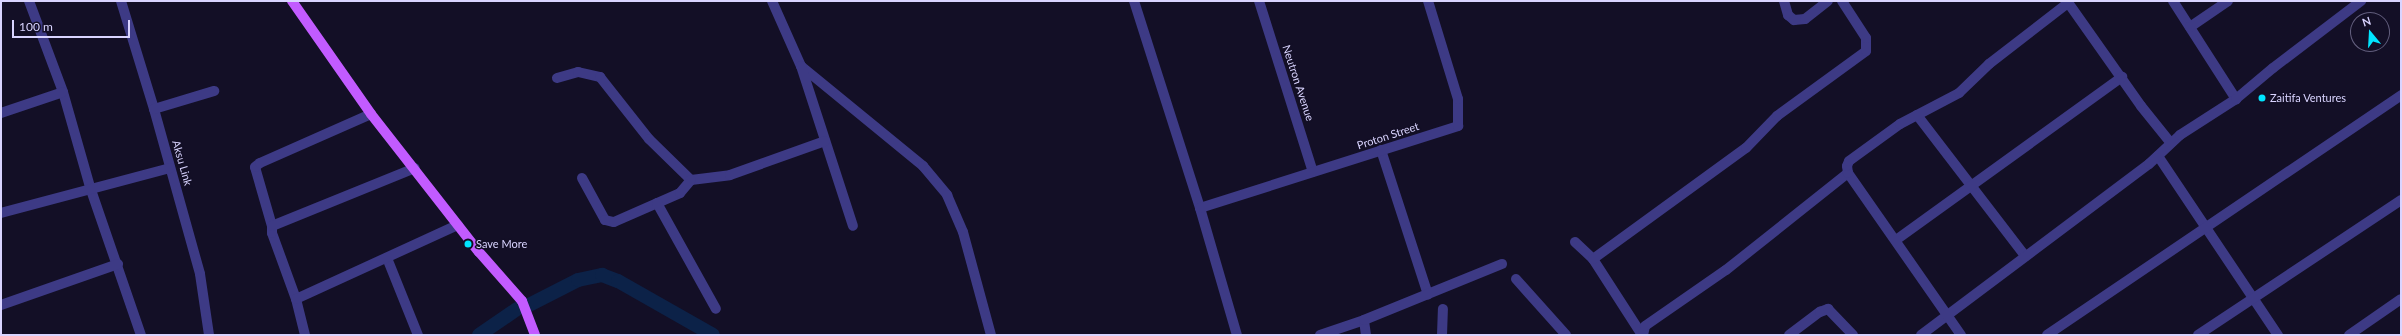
<!DOCTYPE html>
<html>
<head>
<meta charset="utf-8">
<style>
  body { margin:0 }
  #map { position:relative; width:2402px; height:336px; overflow:hidden; background:#130f26; font-family:Lato,sans-serif }
  div>[style] { position:absolute }
  [style*='--x'] { left:calc(var(--x)*1px); top:calc(var(--y)*1px); width:calc(var(--w)*1px); rotate:calc(var(--a)*1deg) }
  .river>* { height:14px; margin:-7px; padding:0 7px; transform-origin:7px; border-radius:7px; background:#0c2248 }
  .minor>* { height:10px; margin:-5px; padding:0 5px; transform-origin:5px; border-radius:5px; background:#3d3a85 }
  .major>* { height:10px; margin:-5px; padding:0 5px; transform-origin:5px; border-radius:5px; background:#c25bff }
  .dots>* { width:11px; height:11px; translate:-50% -50%; box-sizing:border-box; border:2px solid #130f26; border-radius:50% }
  span { translate:-50% -50%; white-space:nowrap; text-align:center; line-height:1.15; -webkit-text-stroke:3px #130f26; paint-order:stroke }
  .street-label { font-size:11px; color:#d9d4ff }
  .poi-label { font-size:11px; color:#d9d4ff }
  .left { translate:0 -50%; text-align:left }
  .frame { position:absolute; inset:0; border:2px solid #d9d4ff; pointer-events:none }
  .north { position:absolute; left:2350px; top:12px; width:40px; height:40px; box-sizing:border-box; background:#130f26; border:1px solid #625e7d; border-radius:50%; rotate:342deg; font-size:11px; font-weight:700; line-height:16px; text-align:center; color:#d9d4ff }
  .north::after { content:''; display:block; margin:auto; width:14px; height:18px; background:#00e5ff; clip-path:polygon(50% 0,100% 100%,50% 72%,0 100%) }
  .scale { position:absolute; left:12px; top:20px; width:118px; height:18px; box-sizing:border-box; border:2px solid #d9d4ff; border-top:0; padding-left:5px; font-size:12px; line-height:14px; white-space:nowrap; color:#d9d4ff; -webkit-text-stroke:3px #130f26; paint-order:stroke }
</style>
</head>
<body>
<div id="map">
  <div class="river">
    <i style="--x:529;--y:305;--w:55;--a:-27"></i>
    <i style="--x:578;--y:280;--w:25;--a:-12"></i>
    <i style="--x:602;--y:275;--w:17;--a:21"></i>
    <i style="--x:618;--y:281;--w:109;--a:29.6"></i>
    <i style="--x:479;--y:335;--w:46;--a:-34.4"></i>
  </div>
  <div class="minor">
    <i style="--x:29;--y:1;--w:97;--a:69.5"></i>
    <i style="--x:63;--y:92;--w:102;--a:74.1"></i>
    <i style="--x:91;--y:190;--w:153;--a:71"></i>
    <i style="--x:121;--y:1;--w:113;--a:73"></i>
    <i style="--x:154;--y:109;--w:171;--a:74.4"></i>
    <i style="--x:200;--y:274;--w:62;--a:81.6"></i>
    <i style="--x:772;--y:1;--w:71;--a:66"></i>
    <i style="--x:801;--y:66;--w:158;--a:39.3"></i>
    <i style="--x:923;--y:166;--w:38;--a:50"></i>
    <i style="--x:947;--y:195;--w:40;--a:66.6"></i>
    <i style="--x:963;--y:232;--w:107;--a:74.8"></i>
    <i style="--x:1134;--y:1;--w:217;--a:72.3"></i>
    <i style="--x:1200;--y:208;--w:132;--a:73.8"></i>
    <i style="--x:1259;--y:1;--w:179;--a:72.5"></i>
    <i style="--x:1784;--y:1;--w:15;--a:74"></i>
    <i style="--x:1788;--y:15;--w:8;--a:40"></i>
    <i style="--x:1794;--y:20;--w:11;--a:-5"></i>
    <i style="--x:1805;--y:19;--w:29;--a:-38"></i>
    <i style="--x:2067;--y:1;--w:128;--a:54.8"></i>
    <i style="--x:2141;--y:106;--w:46;--a:51.1"></i>
    <i style="--x:2173;--y:1;--w:117;--a:57.3"></i>
    <i style="--x:2190;--y:27;--w:46;--a:-34.4"></i>
    <i style="--x:801;--y:66;--w:168;--a:72"></i>
    <i style="--x:557;--y:78;--w:22;--a:-16"></i>
    <i style="--x:578;--y:72;--w:23;--a:13"></i>
    <i style="--x:600;--y:77;--w:79;--a:51.7"></i>
    <i style="--x:649;--y:139;--w:59;--a:44.3"></i>
    <i style="--x:691;--y:180;--w:39;--a:-7"></i>
    <i style="--x:730;--y:175;--w:101;--a:-19.7"></i>
    <i style="--x:154;--y:109;--w:63;--a:-16.7"></i>
    <i style="--x:1;--y:113;--w:65;--a:-18.7"></i>
    <i style="--x:1917;--y:115;--w:178;--a:52.5"></i>
    <i style="--x:1381;--y:150;--w:152;--a:72"></i>
    <i style="--x:2158;--y:156;--w:216;--a:56.2"></i>
    <i style="--x:582;--y:178;--w:48;--a:61.3"></i>
    <i style="--x:605;--y:220;--w:9;--a:13"></i>
    <i style="--x:614;--y:222;--w:72;--a:-23.7"></i>
    <i style="--x:680;--y:193;--w:17;--a:-50"></i>
    <i style="--x:657;--y:203;--w:121;--a:60.9"></i>
    <i style="--x:1200;--y:208;--w:271;--a:-17.6"></i>
    <i style="--x:1458;--y:126;--w:27;--a:-90"></i>
    <i style="--x:1458;--y:99;--w:102;--a:-107"></i>
    <i style="--x:1;--y:213;--w:175;--a:-14.9"></i>
    <i style="--x:272;--y:226;--w:61;--a:-106.1"></i>
    <i style="--x:255;--y:167;--w:6;--a:-39"></i>
    <i style="--x:260;--y:163;--w:121;--a:-23.8"></i>
    <i style="--x:1896;--y:240;--w:279;--a:-35.8"></i>
    <i style="--x:1575;--y:242;--w:25;--a:43"></i>
    <i style="--x:387;--y:258;--w:83;--a:68.1"></i>
    <i style="--x:1516;--y:279;--w:75;--a:48.2"></i>
    <i style="--x:296;--y:299;--w:70;--a:-110"></i>
    <i style="--x:272;--y:233;--w:7;--a:-90"></i>
    <i style="--x:272;--y:226;--w:154;--a:-22.1"></i>
    <i style="--x:1;--y:305;--w:124;--a:-19.3"></i>
    <i style="--x:305;--y:335;--w:37;--a:-104"></i>
    <i style="--x:296;--y:299;--w:178;--a:-24.6"></i>
    <i style="--x:1320;--y:335;--w:46;--a:-18.8"></i>
    <i style="--x:1366;--y:335;--w:15;--a:-98"></i>
    <i style="--x:1364;--y:320;--w:149;--a:-22.1"></i>
    <i style="--x:1442;--y:335;--w:26;--a:-88"></i>
    <i style="--x:1642;--y:335;--w:90;--a:-122.8"></i>
    <i style="--x:1593;--y:259;--w:189;--a:-36"></i>
    <i style="--x:1746;--y:148;--w:45;--a:-45.9"></i>
    <i style="--x:1777;--y:116;--w:110;--a:-36.1"></i>
    <i style="--x:1866;--y:51;--w:13;--a:-90"></i>
    <i style="--x:1866;--y:38;--w:44;--a:-123"></i>
    <i style="--x:1643;--y:335;--w:9;--a:-77"></i>
    <i style="--x:1645;--y:326;--w:98;--a:-34.7"></i>
    <i style="--x:1726;--y:270;--w:156;--a:-38.5"></i>
    <i style="--x:1789;--y:335;--w:39;--a:-37"></i>
    <i style="--x:1820;--y:312;--w:9;--a:-21"></i>
    <i style="--x:1828;--y:309;--w:36;--a:46"></i>
    <i style="--x:1921;--y:335;--w:285;--a:-36.9"></i>
    <i style="--x:2149;--y:164;--w:42;--a:-43.1"></i>
    <i style="--x:2180;--y:135;--w:67;--a:-32.7"></i>
    <i style="--x:2236;--y:99;--w:48;--a:-40"></i>
    <i style="--x:2273;--y:68;--w:111;--a:-37.3"></i>
    <i style="--x:1961;--y:335;--w:198;--a:-124.9"></i>
    <i style="--x:1848;--y:173;--w:7;--a:-98"></i>
    <i style="--x:1847;--y:166;--w:5;--a:-68"></i>
    <i style="--x:1849;--y:161;--w:63;--a:-36"></i>
    <i style="--x:1900;--y:124;--w:67;--a:-27.7"></i>
    <i style="--x:1959;--y:93;--w:42;--a:-44"></i>
    <i style="--x:1989;--y:64;--w:100;--a:-37.7"></i>
    <i style="--x:2047;--y:335;--w:428;--a:-34.1"></i>
    <i style="--x:2198;--y:335;--w:244;--a:-33.6"></i>
    <i style="--x:2349;--y:335;--w:63;--a:-34.7"></i>
  </div>
  <div class="major">
    <i style="--x:292;--y:1;--w:138;--a:55"></i>
    <i style="--x:371;--y:114;--w:175;--a:52"></i>
    <i style="--x:479;--y:252;--w:65;--a:48.7"></i>
    <i style="--x:522;--y:301;--w:36;--a:69"></i>
  </div>
  <div class="dots">
    <i style="left:2262px;top:98px;background:#00e5ff"></i>
    <i style="left:468px;top:244px;background:#00e5ff"></i>
  </div>
  <div class="street-label">
    <span style="left:1298px;top:83px;rotate:72deg">Neutron Avenue</span>
    <span style="left:1388px;top:136px;rotate:-18deg">Proton Street</span>
    <span style="left:182px;top:163px;rotate:74deg">Aksu Link</span>
  </div>
  <div class="poi-label">
    <span class="left" style="left:2270px;top:98px">Zaitifa Ventures</span>
    <span class="left" style="left:476px;top:244px">Save More</span>
  </div>
  <div class="frame"></div>
  <div class="north">N</div>
  <div class="scale">100 m</div>
</div>
</body>
</html>
